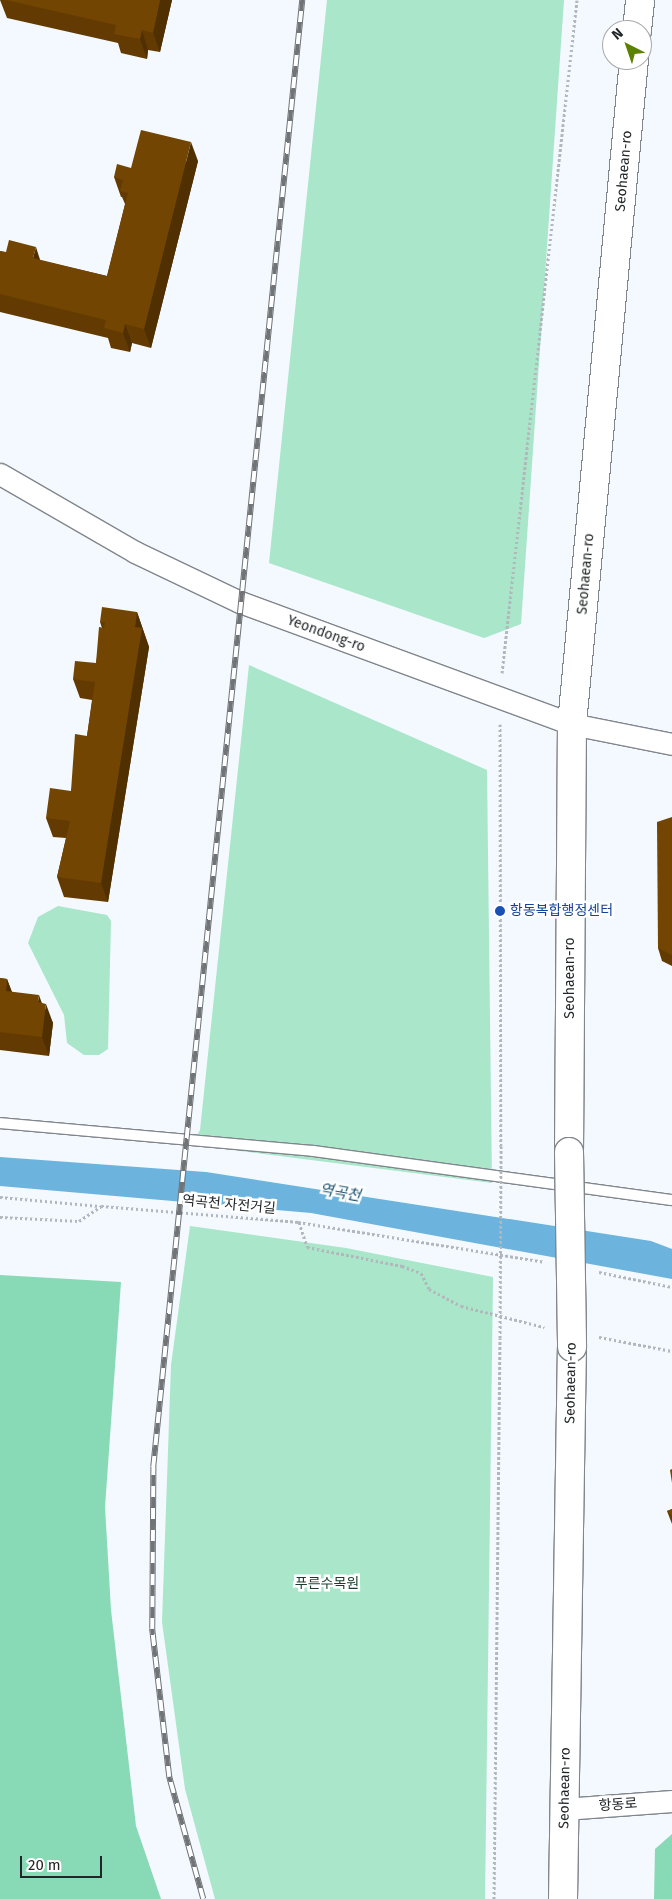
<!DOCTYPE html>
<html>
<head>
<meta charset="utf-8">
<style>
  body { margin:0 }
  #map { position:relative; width:672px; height:1899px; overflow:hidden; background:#f3f9fe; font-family:"Fira Sans","Noto Sans KR",sans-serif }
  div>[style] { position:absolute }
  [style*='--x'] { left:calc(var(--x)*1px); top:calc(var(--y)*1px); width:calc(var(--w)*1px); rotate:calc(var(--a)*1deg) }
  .green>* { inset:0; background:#a9e6ca }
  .forest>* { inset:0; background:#88d9b5 }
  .water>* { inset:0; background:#6cb4de }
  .path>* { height:3px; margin-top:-1.5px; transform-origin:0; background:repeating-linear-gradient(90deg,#b2b7bb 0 2.5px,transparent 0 5px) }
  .roads { filter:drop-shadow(1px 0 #80868c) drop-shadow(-1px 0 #80868c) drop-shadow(0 1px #80868c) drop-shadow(0 -1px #80868c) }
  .service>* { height:10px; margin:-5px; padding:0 5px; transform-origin:5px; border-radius:5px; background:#fff }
  .minor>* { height:21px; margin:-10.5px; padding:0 10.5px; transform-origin:10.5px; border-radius:10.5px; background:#fff }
  .secondary>* { height:28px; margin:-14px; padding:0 14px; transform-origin:14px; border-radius:14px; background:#fff }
  .rail>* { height:5.5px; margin-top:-2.75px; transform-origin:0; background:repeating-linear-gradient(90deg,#fff 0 11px,#707477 0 22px); box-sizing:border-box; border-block:1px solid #707477 }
  .path-bridge>* { height:3px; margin-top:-1.5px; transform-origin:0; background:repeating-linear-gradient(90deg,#b2b7bb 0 2.5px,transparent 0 5px) }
  .bridges { filter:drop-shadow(1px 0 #80868c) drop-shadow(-1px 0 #80868c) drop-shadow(0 1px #80868c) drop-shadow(0 -1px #80868c) }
  .secondary-bridge>* { height:28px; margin:-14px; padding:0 14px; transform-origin:14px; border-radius:14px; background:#fff }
  .wall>* { inset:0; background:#633b02 }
  .shaded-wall>* { inset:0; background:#503001 }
  .building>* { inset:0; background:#734502 }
  .dots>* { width:14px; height:14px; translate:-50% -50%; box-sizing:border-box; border:2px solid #fff; border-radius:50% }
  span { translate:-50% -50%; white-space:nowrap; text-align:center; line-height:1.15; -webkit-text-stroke:5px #fff; paint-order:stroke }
  .street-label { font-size:14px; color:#232628 }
  .transit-label { font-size:14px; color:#164399 }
  .left { translate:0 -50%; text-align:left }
  .park-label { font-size:14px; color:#183c2d }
  .water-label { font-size:15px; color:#1c5471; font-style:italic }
  .north { position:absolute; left:602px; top:20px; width:50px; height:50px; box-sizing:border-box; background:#fff; border:1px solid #a7a8a9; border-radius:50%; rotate:319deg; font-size:14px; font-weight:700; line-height:20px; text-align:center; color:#232628 }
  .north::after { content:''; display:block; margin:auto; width:18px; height:22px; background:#5b8100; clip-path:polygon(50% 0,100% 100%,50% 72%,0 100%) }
  .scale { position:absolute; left:20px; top:1856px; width:82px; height:22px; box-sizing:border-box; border:2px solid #232628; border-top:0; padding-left:6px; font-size:15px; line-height:18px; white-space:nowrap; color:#232628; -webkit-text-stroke:4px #fff; paint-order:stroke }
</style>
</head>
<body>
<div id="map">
  <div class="green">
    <i style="clip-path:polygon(327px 0,564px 0,521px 624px,484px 638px,269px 563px)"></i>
    <i style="clip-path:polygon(249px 665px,487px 770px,492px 1183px,192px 1145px,200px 1130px)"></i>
    <i style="clip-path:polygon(58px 906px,107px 915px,111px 921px,108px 1049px,99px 1055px,84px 1055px,67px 1043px,64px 1015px,28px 943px,38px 917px)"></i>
    <i style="clip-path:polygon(190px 1226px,346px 1248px,493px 1277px,485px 1899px,215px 1899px,185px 1789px,162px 1622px,171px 1365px)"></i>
  </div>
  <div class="forest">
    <i style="clip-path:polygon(0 1275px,121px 1282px,105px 1507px,111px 1610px,136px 1826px,161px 1899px,0 1899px)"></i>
    <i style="clip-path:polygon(672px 1834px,672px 1899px,654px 1899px,655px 1849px)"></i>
  </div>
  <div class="water">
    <i style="clip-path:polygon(0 1157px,206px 1172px,651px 1241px,672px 1249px,672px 1279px,311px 1213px,0 1186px)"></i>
  </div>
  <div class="path">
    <i style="--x:502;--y:673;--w:677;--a:-83.64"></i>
    <i style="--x:500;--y:724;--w:422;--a:89.9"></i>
    <i style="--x:0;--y:1197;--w:100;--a:5.1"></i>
    <i style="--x:0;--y:1217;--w:79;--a:2.9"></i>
    <i style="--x:79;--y:1221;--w:27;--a:-34"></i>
    <i style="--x:101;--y:1206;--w:199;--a:4.6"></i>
    <i style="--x:299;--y:1222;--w:26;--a:72"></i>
    <i style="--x:307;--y:1247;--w:97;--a:11.3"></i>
    <i style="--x:402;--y:1266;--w:20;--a:20"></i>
    <i style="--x:421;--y:1273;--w:18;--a:63"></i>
    <i style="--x:429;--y:1289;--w:36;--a:28"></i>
    <i style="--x:461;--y:1306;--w:86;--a:14.2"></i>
    <i style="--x:298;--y:1222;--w:249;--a:9.2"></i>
    <i style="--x:599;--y:1272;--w:75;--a:11.6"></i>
    <i style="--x:599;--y:1337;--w:74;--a:10.9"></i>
    <i style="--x:494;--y:1899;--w:561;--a:-89.39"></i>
  </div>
  <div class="roads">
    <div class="service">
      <i style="--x:0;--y:1123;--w:314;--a:5.1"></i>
      <i style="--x:313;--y:1151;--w:362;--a:7.8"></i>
    </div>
    <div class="minor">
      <i style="--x:0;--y:474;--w:156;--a:30"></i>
      <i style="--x:135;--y:552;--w:116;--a:25.5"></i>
      <i style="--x:240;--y:602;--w:354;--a:20.2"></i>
      <i style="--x:572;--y:724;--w:102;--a:11.3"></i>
      <i style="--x:564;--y:1809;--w:108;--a:-4.2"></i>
    </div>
    <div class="secondary">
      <i style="--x:637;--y:30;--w:30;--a:-84"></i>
      <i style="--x:569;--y:1152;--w:428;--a:-89.6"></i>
      <i style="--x:572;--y:724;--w:667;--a:-84.67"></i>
      <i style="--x:563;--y:1899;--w:552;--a:-89.07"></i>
    </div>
  </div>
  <div class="rail">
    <i style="--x:203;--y:1899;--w:127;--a:-105.6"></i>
    <i style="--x:169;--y:1777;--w:149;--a:-96.6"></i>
    <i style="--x:152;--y:1629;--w:162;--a:-89.6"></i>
    <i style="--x:153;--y:1467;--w:1475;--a:-84.2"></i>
  </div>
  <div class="path-bridge">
    <i style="--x:500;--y:1338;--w:192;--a:-89.7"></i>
  </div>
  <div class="bridges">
    <div class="secondary-bridge">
      <i style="--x:569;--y:1152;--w:195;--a:89.1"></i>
    </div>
  </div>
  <div class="wall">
    <i style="clip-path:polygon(0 0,172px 0,160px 52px,148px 50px,147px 59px,121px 53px,118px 43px,7px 18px)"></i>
    <i style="clip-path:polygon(198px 161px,151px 348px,132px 343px,130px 352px,111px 348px,108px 338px,0 312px,0 251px,107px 276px,125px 204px,122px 197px,121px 197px,114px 177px,131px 168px)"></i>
    <i style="clip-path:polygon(137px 612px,149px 647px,108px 902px,64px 897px,57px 877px,66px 838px,53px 837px,46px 818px,71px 791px,87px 736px,92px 700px,80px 698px,73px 679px,96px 663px,102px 628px,100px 622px)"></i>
    <i style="clip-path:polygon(672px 817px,672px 966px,662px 961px,658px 948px)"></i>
    <i style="clip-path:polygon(0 978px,7px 979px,12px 992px,42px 1003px,53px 1023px,49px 1056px,0 1050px)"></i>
    <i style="clip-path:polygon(672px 1509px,672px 1524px,667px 1511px)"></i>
  </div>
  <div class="shaded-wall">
    <i style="clip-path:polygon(160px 0,172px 0,160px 52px,153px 33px)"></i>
    <i style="clip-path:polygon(142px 30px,148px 50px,147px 59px,140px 39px)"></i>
    <i style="clip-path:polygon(191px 142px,198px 161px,151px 348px,144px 329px)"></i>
    <i style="clip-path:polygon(36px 247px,42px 266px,33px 258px)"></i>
    <i style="clip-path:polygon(125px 324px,132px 343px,130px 352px,123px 333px)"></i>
    <i style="clip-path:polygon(137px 612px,149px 647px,108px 902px,101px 883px)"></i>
    <i style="clip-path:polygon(7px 979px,14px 998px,6px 991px)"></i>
    <i style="clip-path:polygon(39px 995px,45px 1012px,46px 1004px,53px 1023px,49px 1056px,42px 1037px,38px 1002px)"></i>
  </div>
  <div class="building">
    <i style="clip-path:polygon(6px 0,160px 0,153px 33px,142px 30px,140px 39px,114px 34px,116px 25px)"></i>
    <i style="clip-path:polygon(141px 130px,191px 142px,144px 329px,125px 324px,123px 333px,104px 328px,106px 320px,0 294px,0 251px,6px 252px,9px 240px,36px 247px,33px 258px,107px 276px,128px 193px,120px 191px,123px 180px,114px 177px,117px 164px,131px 168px)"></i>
    <i style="clip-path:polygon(102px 607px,137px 612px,135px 627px,142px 628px,101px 883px,57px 877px,70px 821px,46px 818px,50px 788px,71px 791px,75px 734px,87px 736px,95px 682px,73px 679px,75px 661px,96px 663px,99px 627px,104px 628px,105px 622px,100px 622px)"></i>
    <i style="clip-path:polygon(672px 817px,672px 955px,658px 948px,657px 822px)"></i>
    <i style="clip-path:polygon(0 978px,7px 979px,6px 991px,39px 995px,38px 1002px,46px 1004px,42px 1037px,0 1032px)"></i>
    <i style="clip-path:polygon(672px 1469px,672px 1483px,670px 1470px)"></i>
    <i style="clip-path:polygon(672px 1509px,672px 1516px,667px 1511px)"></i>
  </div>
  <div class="dots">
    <i style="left:500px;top:911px;background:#1a4fb4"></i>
  </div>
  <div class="street-label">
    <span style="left:624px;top:171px;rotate:-85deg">Seohaean-ro</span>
    <span style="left:586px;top:574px;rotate:-85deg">Seohaean-ro</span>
    <span style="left:326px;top:634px;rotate:20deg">Yeondong-ro</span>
    <span style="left:570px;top:978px;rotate:-90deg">Seohaean-ro</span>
    <span style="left:229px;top:1205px;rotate:5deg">역곡천 자전거길</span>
    <span style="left:571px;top:1383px;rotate:-89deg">Seohaean-ro</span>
    <span style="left:565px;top:1788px;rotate:-89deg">Seohaean-ro</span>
    <span style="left:618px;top:1805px;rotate:-4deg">항동로</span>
  </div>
  <div class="transit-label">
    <span class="left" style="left:510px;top:911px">항동복합행정센터</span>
  </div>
  <div class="park-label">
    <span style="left:327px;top:1584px">푸른수목원</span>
  </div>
  <div class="water-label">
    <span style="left:340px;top:1193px;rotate:10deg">역곡천</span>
  </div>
  <div class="north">N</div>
  <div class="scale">20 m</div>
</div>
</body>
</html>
